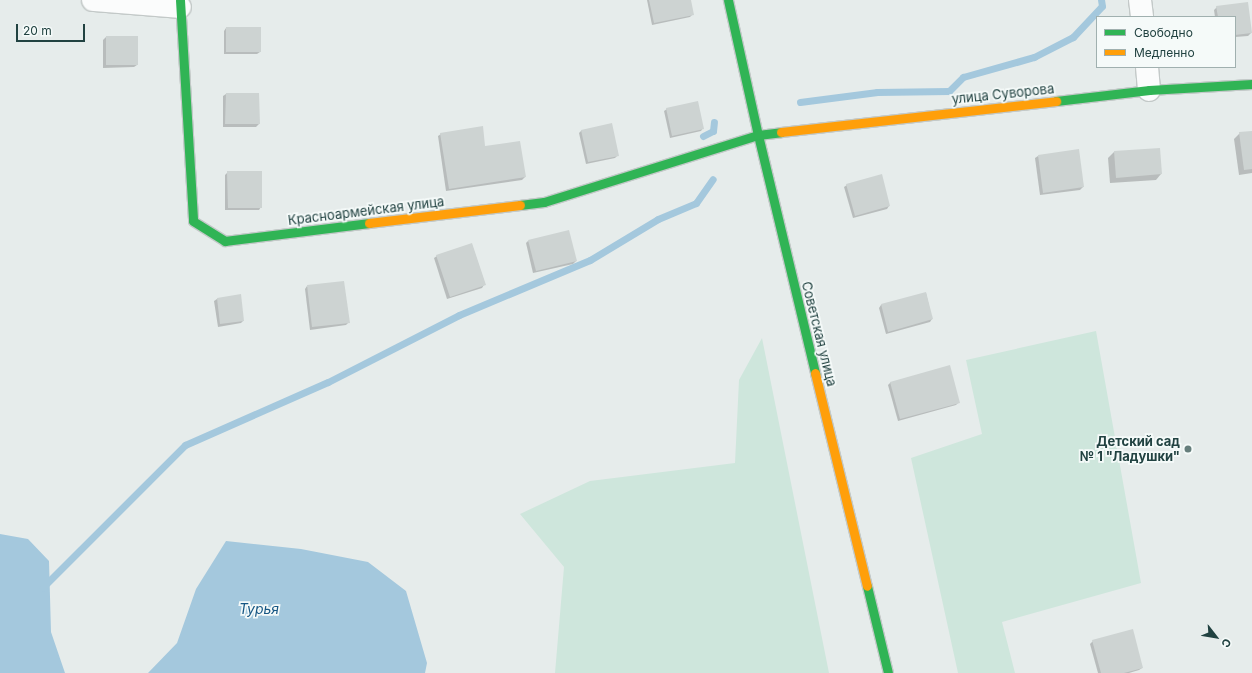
<!DOCTYPE html>
<html>
<head>
<meta charset="utf-8">
<style>
  body { margin:0 }
  #map { position:relative; width:1252px; height:673px; overflow:hidden; background:#e6eceb; font-family:Inter,sans-serif }
  div>[style] { position:absolute }
  [style*='--x'] { left:calc(var(--x)*1px); top:calc(var(--y)*1px); width:calc(var(--w)*1px); rotate:calc(var(--a)*1deg) }
  .green>* { inset:0; background:#cee6dc }
  .water>* { inset:0; background:#a4c8dd }
  .shadow>* { inset:0; background:#0003 }
  .stream>* { height:7px; margin:-3.5px; padding:0 3.5px; transform-origin:3.5px; border-radius:3.5px; background:#a4c8dd }
  .building>* { inset:0; background:#cdd3d2 }
  .roads { filter:drop-shadow(1px 0 #c3c9c8) drop-shadow(-1px 0 #c3c9c8) drop-shadow(0 1px #c3c9c8) drop-shadow(0 -1px #c3c9c8) }
  .street>* { height:22px; margin:-11px; padding:0 11px; transform-origin:11px; border-radius:11px; background:#fbfcfc }
  .fast>* { height:9px; margin:-4.5px; padding:0 4.5px; transform-origin:4.5px; border-radius:4.5px; background:#30b455 }
  .slow>* { height:9px; margin:-4.5px; padding:0 4.5px; transform-origin:4.5px; border-radius:4.5px; background:#ff9f0a }
  .dots>* { width:11px; height:11px; translate:-50% -50%; box-sizing:border-box; border:2px solid #f5faf9; border-radius:50% }
  span { translate:-50% -50%; white-space:nowrap; text-align:center; line-height:1.15; -webkit-text-stroke:3.5px #f5faf9; paint-order:stroke }
  .street-label { font-size:13px; color:#214241 }
  .poi-label { font-size:13px; color:#214241; font-weight:700 }
  .right { translate:-100% -50%; text-align:right }
  .water-label { font-size:14px; color:#165683; font-style:italic }
  .legend { position:absolute; left:1096px; top:16px; width:140px; height:52px; box-sizing:border-box; background:#f5faf9; border:1px solid #a0b0af; margin:0; padding:5px 7px; list-style:none; font-size:12px; color:#214241 }
  .legend li { display:flex; align-items:center; gap:8px; height:20px }
  .legend b { width:20px; border:1px solid #a0b0af }
  .north { position:absolute; left:1196px; top:617px; width:40px; height:40px; -webkit-text-stroke:3px #f5faf9; paint-order:stroke; rotate:121deg; font-size:11px; font-weight:700; line-height:16px; text-align:center; color:#214241 }
  .north::after { content:''; display:block; margin:auto; width:14px; height:18px; background:#214241; clip-path:polygon(50% 0,100% 100%,50% 72%,0 100%) }
  .scale { position:absolute; left:16px; top:24px; width:69px; height:18px; box-sizing:border-box; border:2px solid #214241; border-top:0; padding-left:5px; font-size:12px; line-height:14px; white-space:nowrap; color:#214241; -webkit-text-stroke:3px #f5faf9; paint-order:stroke }
</style>
</head>
<body>
<div id="map">
  <div class="green">
    <i style="clip-path:polygon(1096px 331px,1141px 583px,1002px 622px,1015px 673px,958px 673px,911px 458px,982px 434px,966px 360px)"></i>
    <i style="clip-path:polygon(762px 338px,829px 673px,555px 673px,564px 567px,520px 514px,590px 481px,735px 463px,739px 380px)"></i>
  </div>
  <div class="water">
    <i style="clip-path:polygon(0 534px,28px 539px,49px 561px,51px 632px,65px 673px,0 673px)"></i>
    <i style="clip-path:polygon(226px 541px,301px 549px,368px 562px,406px 591px,427px 663px,425px 673px,148px 673px,177px 643px,196px 589px)"></i>
  </div>
  <div class="shadow">
    <i style="clip-path:polygon(689px 0,693px 14px,690px 17px,652px 25px,647px 0)"></i>
    <i style="clip-path:polygon(1247px 3px,1251px 33px,1248px 36px,1235px 37px,1235px 17px,1215px 17px,1214px 10px,1217px 7px)"></i>
    <i style="clip-path:polygon(226px 28px,260px 52px,257px 54px,224px 54px,224px 31px)"></i>
    <i style="clip-path:polygon(106px 37px,137px 65px,134px 67px,103px 68px,103px 40px)"></i>
    <i style="clip-path:polygon(226px 94px,258px 94px,259px 124px,256px 127px,223px 127px,223px 96px)"></i>
    <i style="clip-path:polygon(667px 109px,703px 128px,701px 131px,670px 138px,664px 111px)"></i>
    <i style="clip-path:polygon(582px 130px,618px 155px,615px 158px,586px 164px,579px 133px)"></i>
    <i style="clip-path:polygon(1252px 132px,1252px 173px,1239px 175px,1234px 139px,1240px 133px)"></i>
    <i style="clip-path:polygon(441px 134px,484px 147px,525px 177px,522px 180px,446px 191px,438px 136px)"></i>
    <i style="clip-path:polygon(1159px 149px,1161px 174px,1156px 180px,1110px 183px,1108px 158px,1114px 152px)"></i>
    <i style="clip-path:polygon(1038px 156px,1083px 187px,1080px 190px,1040px 195px,1035px 158px)"></i>
    <i style="clip-path:polygon(228px 172px,261px 207px,259px 210px,225px 210px,225px 175px)"></i>
    <i style="clip-path:polygon(847px 185px,889px 206px,887px 209px,853px 218px,844px 187px)"></i>
    <i style="clip-path:polygon(528px 241px,576px 261px,573px 264px,533px 273px,526px 243px)"></i>
    <i style="clip-path:polygon(437px 256px,484px 285px,482px 288px,447px 299px,434px 258px)"></i>
    <i style="clip-path:polygon(307px 286px,349px 322px,346px 325px,310px 330px,305px 289px)"></i>
    <i style="clip-path:polygon(926px 293px,932px 319px,930px 322px,886px 334px,879px 308px,881px 305px)"></i>
    <i style="clip-path:polygon(240px 295px,243px 321px,241px 323px,218px 327px,214px 301px,217px 299px)"></i>
    <i style="clip-path:polygon(891px 382px,959px 402px,956px 405px,898px 421px,888px 385px)"></i>
    <i style="clip-path:polygon(1093px 641px,1142px 668px,1139px 670px,1129px 673px,1098px 673px,1090px 644px)"></i>
  </div>
  <div class="stream">
    <i style="--x:800;--y:102;--w:78;--a:-7.4"></i>
    <i style="--x:877;--y:92;--w:72;--a:-0.8"></i>
    <i style="--x:949;--y:91;--w:20;--a:-45"></i>
    <i style="--x:963;--y:77;--w:74;--a:-15.7"></i>
    <i style="--x:1034;--y:57;--w:44;--a:-27.1"></i>
    <i style="--x:1073;--y:37;--w:42;--a:-46.9"></i>
    <i style="--x:1102;--y:6;--w:6;--a:-99"></i>
    <i style="--x:703;--y:136;--w:11;--a:-27"></i>
    <i style="--x:713;--y:131;--w:9;--a:-84"></i>
    <i style="--x:43;--y:587;--w:201;--a:-45"></i>
    <i style="--x:185;--y:445;--w:156;--a:-23.8"></i>
    <i style="--x:328;--y:382;--w:147;--a:-27.1"></i>
    <i style="--x:459;--y:315;--w:142;--a:-22.8"></i>
    <i style="--x:590;--y:260;--w:79;--a:-31.1"></i>
    <i style="--x:658;--y:219;--w:41;--a:-22.8"></i>
    <i style="--x:696;--y:203;--w:29;--a:-55"></i>
  </div>
  <div class="building">
    <i style="clip-path:polygon(649px 0,691px 0,694px 15px,654px 23px)"></i>
    <i style="clip-path:polygon(1248px 2px,1252px 33px,1235px 35px,1235px 17px,1218px 17px,1216px 6px)"></i>
    <i style="clip-path:polygon(226px 27px,261px 27px,261px 52px,226px 52px)"></i>
    <i style="clip-path:polygon(106px 36px,138px 36px,138px 65px,106px 65px)"></i>
    <i style="clip-path:polygon(226px 93px,259px 93px,260px 124px,225px 124px)"></i>
    <i style="clip-path:polygon(698px 101px,704px 129px,672px 136px,666px 108px)"></i>
    <i style="clip-path:polygon(612px 123px,619px 156px,588px 162px,581px 130px)"></i>
    <i style="clip-path:polygon(483px 126px,485px 146px,520px 141px,526px 177px,449px 189px,440px 133px)"></i>
    <i style="clip-path:polygon(1252px 131px,1252px 169px,1244px 170px,1239px 132px)"></i>
    <i style="clip-path:polygon(1160px 148px,1162px 174px,1116px 178px,1114px 151px)"></i>
    <i style="clip-path:polygon(1079px 149px,1084px 187px,1043px 193px,1038px 155px)"></i>
    <i style="clip-path:polygon(227px 171px,262px 171px,262px 208px,228px 208px)"></i>
    <i style="clip-path:polygon(882px 174px,890px 206px,855px 216px,846px 184px)"></i>
    <i style="clip-path:polygon(569px 230px,577px 261px,536px 271px,528px 240px)"></i>
    <i style="clip-path:polygon(472px 243px,486px 285px,450px 297px,436px 255px)"></i>
    <i style="clip-path:polygon(344px 281px,350px 323px,312px 327px,307px 285px)"></i>
    <i style="clip-path:polygon(926px 292px,933px 319px,888px 332px,881px 304px)"></i>
    <i style="clip-path:polygon(241px 294px,244px 321px,220px 324px,217px 298px)"></i>
    <i style="clip-path:polygon(950px 365px,960px 403px,900px 419px,890px 382px)"></i>
    <i style="clip-path:polygon(1133px 629px,1143px 668px,1124px 673px,1101px 673px,1092px 640px)"></i>
  </div>
  <div class="roads">
    <div class="street">
      <i style="--x:93;--y:0;--w:87;--a:4.6"></i>
      <i style="--x:1140;--y:0;--w:17;--a:83"></i>
      <i style="--x:1147;--y:67;--w:23;--a:85"></i>
    </div>
    <div class="fast">
      <i style="--x:180;--y:0;--w:221;--a:86.6"></i>
      <i style="--x:193;--y:221;--w:38;--a:32"></i>
      <i style="--x:225;--y:241;--w:145;--a:-7.1"></i>
      <i style="--x:728;--y:0;--w:138;--a:77.5"></i>
      <i style="--x:758;--y:135;--w:245;--a:76.5"></i>
      <i style="--x:1056;--y:101;--w:94;--a:-6.7"></i>
      <i style="--x:1149;--y:90;--w:103;--a:-3.3"></i>
      <i style="--x:520;--y:205;--w:24;--a:-7"></i>
      <i style="--x:544;--y:202;--w:224;--a:-17.4"></i>
      <i style="--x:758;--y:135;--w:23;--a:-7"></i>
      <i style="--x:867;--y:586;--w:89;--a:76.4"></i>
    </div>
    <div class="slow">
      <i style="--x:781;--y:132;--w:277;--a:-6.4"></i>
      <i style="--x:369;--y:223;--w:152;--a:-6.8"></i>
      <i style="--x:815;--y:373;--w:219;--a:76.3"></i>
    </div>
  </div>
  <div class="dots">
    <i style="left:1188px;top:449px;background:#667e7c"></i>
  </div>
  <div class="street-label">
    <span style="left:1003px;top:94px;rotate:-6deg">улица Суворова</span>
    <span style="left:366px;top:211px;rotate:-7deg">Красноармейская улица</span>
    <span style="left:819px;top:334px;rotate:76deg">Советская улица</span>
  </div>
  <div class="poi-label">
    <span class="right" style="left:1180px;top:449px">Детский сад<br>№ 1 "Ладушки"</span>
  </div>
  <div class="water-label">
    <span style="left:259px;top:609px">Турья</span>
  </div>
  <ul class="legend">
  <li><b style="height:5px;background:#30b455"></b>Свободно</li>
  <li><b style="height:5px;background:#ff9f0a"></b>Медленно</li>
  </ul>
  <div class="north">С</div>
  <div class="scale">20 m</div>
</div>
</body>
</html>
